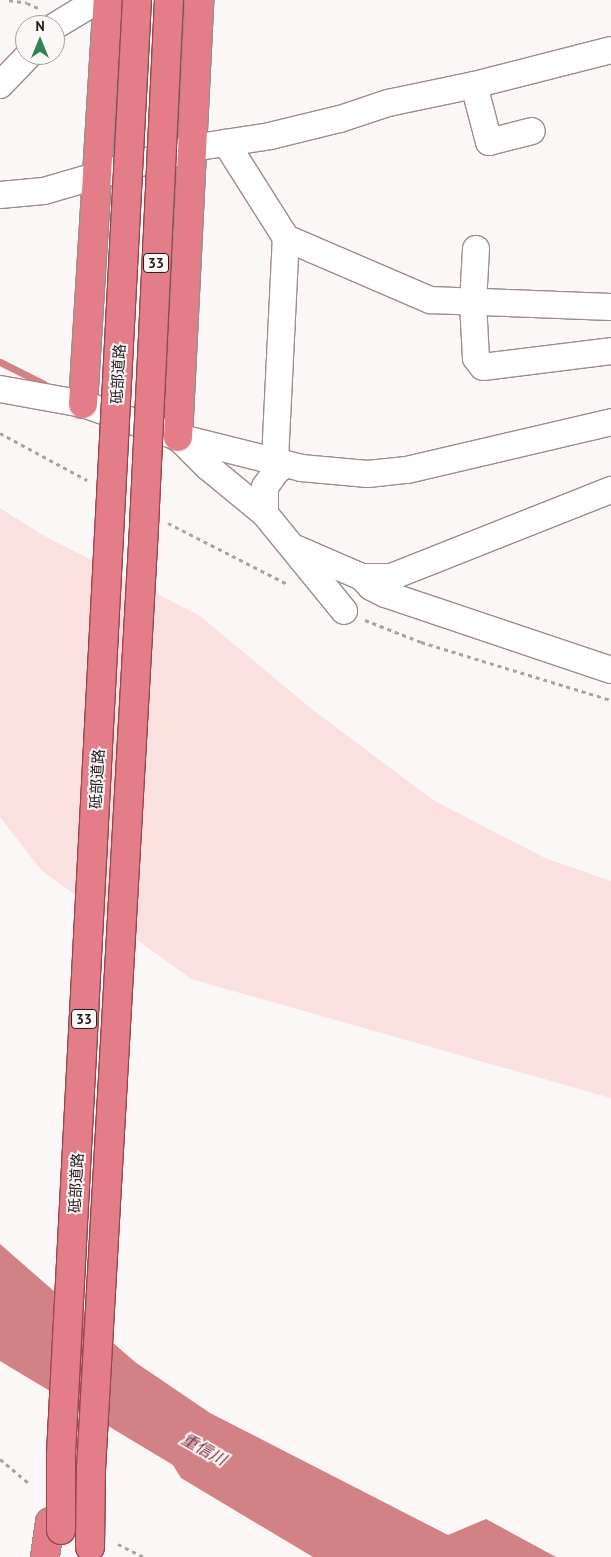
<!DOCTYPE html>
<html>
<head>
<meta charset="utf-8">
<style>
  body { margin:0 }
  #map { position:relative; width:611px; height:1557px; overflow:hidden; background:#fcf7f7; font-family:"PT Sans","Noto Sans JP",sans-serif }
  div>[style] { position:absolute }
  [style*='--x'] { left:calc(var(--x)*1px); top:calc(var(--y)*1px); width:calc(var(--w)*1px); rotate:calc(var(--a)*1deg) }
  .green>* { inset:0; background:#fbe0e0 }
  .water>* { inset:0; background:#d28185 }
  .stream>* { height:7px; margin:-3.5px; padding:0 3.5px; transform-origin:3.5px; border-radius:3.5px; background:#d28185 }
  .path>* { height:3px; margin-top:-1.5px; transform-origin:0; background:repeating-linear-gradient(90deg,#a8a2a2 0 4px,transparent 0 8px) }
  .roads { filter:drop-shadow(1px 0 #a08a8b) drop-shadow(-1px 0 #a08a8b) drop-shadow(0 1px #a08a8b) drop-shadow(0 -1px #a08a8b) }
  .minor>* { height:26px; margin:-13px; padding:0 13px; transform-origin:13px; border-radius:13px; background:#fff }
  .trunk>* { height:28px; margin:-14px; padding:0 14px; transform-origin:14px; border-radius:14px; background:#e37e88 }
  .bridges { filter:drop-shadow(1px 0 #9b454e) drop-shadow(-1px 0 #9b454e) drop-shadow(0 1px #9b454e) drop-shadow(0 -1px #9b454e) }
  .trunk-bridge>* { height:28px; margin:-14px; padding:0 14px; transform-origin:14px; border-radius:14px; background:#e37e88 }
  span { translate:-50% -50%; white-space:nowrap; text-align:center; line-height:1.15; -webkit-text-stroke:4px #fcf7f7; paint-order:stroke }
  .shield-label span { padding:1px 4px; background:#fcf7f7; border:1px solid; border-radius:4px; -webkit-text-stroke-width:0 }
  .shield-label { font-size:14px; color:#211919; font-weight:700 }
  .street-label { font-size:15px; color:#211919 }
  .water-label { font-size:16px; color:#7c1b2b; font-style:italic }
  .north { position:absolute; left:15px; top:15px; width:50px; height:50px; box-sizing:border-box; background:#fcf7f7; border:1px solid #a49e9e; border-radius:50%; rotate:0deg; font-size:14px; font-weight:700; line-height:20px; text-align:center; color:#211919 }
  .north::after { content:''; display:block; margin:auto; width:18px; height:22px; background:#318457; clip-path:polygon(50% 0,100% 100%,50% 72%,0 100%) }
</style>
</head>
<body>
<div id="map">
  <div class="green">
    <i style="clip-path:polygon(0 508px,41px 534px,200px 616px,313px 710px,433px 800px,545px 858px,611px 881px,611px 1098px,191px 979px,41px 870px,0 817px)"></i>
  </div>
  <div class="water">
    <i style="clip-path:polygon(0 1244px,135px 1362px,210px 1413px,448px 1535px,486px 1519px,556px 1557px,313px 1557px,181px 1478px,173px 1465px,0 1361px)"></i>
  </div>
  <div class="stream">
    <i style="--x:0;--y:362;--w:49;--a:26.6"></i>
  </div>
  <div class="path">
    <i style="--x:9;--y:0;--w:18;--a:9"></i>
    <i style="--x:27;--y:3;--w:14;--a:25"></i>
    <i style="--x:0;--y:433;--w:99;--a:28.4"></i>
    <i style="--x:168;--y:523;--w:136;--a:27.1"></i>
    <i style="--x:365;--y:620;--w:60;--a:21.4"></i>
    <i style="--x:421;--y:642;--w:199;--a:17"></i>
    <i style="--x:0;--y:1459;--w:39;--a:40"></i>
    <i style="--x:118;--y:1544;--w:29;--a:27"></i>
  </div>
  <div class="roads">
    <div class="minor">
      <i style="--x:55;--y:26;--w:50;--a:-31.2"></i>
      <i style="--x:0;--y:85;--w:42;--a:-46"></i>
      <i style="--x:474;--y:85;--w:59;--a:75.3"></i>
      <i style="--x:489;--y:142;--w:44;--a:-14.3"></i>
      <i style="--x:226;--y:143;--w:112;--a:57.7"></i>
      <i style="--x:286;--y:238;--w:157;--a:23.3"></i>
      <i style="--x:430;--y:300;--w:181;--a:2.2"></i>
      <i style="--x:0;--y:195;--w:44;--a:-5.2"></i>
      <i style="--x:44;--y:191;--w:154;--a:-16.2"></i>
      <i style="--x:192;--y:148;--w:79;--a:-8.7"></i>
      <i style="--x:270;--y:136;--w:72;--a:-13.7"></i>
      <i style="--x:340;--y:119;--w:51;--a:-18.4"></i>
      <i style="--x:388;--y:103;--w:88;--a:-11.8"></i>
      <i style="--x:474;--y:85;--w:141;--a:-14.3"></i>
      <i style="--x:476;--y:249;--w:54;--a:93.2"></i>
      <i style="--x:473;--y:303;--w:55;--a:86.9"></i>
      <i style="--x:476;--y:358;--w:11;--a:52"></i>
      <i style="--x:483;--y:367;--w:129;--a:-7.1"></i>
      <i style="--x:0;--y:389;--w:84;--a:10.2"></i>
      <i style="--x:83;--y:404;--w:101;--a:19.2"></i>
      <i style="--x:178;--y:437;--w:42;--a:45"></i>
      <i style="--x:208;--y:467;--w:74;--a:39.5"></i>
      <i style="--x:265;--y:514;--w:125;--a:50.8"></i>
      <i style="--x:178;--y:437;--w:127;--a:14.1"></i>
      <i style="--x:301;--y:468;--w:67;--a:5.1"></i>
      <i style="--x:368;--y:474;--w:39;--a:-6"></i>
      <i style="--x:407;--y:470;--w:210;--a:-13.2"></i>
      <i style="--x:275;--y:460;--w:222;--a:-87.2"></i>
      <i style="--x:265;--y:514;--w:27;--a:-90"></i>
      <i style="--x:265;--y:487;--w:19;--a:-55"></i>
      <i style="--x:276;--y:471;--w:12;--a:-35"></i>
      <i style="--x:297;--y:549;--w:71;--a:23.3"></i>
      <i style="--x:362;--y:577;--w:29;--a:0"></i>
      <i style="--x:391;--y:577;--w:237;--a:-21.6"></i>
      <i style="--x:362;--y:577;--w:13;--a:48"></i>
      <i style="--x:371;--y:587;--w:16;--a:27"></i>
      <i style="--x:385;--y:594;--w:238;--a:18.6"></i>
    </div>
    <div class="trunk">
      <i style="--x:83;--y:404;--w:405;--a:-86.5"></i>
      <i style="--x:178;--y:437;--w:438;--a:-87.2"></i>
      <i style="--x:45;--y:1557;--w:35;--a:-82"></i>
    </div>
  </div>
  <div class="bridges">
    <div class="trunk-bridge">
      <i style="--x:61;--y:1530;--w:76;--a:-90"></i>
      <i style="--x:61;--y:1454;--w:1456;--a:-87.01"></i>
      <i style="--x:90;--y:1547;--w:78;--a:-89.3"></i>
      <i style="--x:91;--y:1469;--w:944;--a:-86.78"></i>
      <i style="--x:144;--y:526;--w:527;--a:-87.28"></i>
    </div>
  </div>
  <div class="shield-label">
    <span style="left:156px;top:263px">33</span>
    <span style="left:84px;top:1019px">33</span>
  </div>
  <div class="street-label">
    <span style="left:118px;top:374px;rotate:-87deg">砥部道路</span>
    <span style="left:97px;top:779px;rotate:-87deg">砥部道路</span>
    <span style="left:76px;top:1183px;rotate:-87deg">砥部道路</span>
  </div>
  <div class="water-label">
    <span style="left:204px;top:1449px;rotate:29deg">重信川</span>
  </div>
  <div class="north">N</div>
</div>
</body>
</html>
